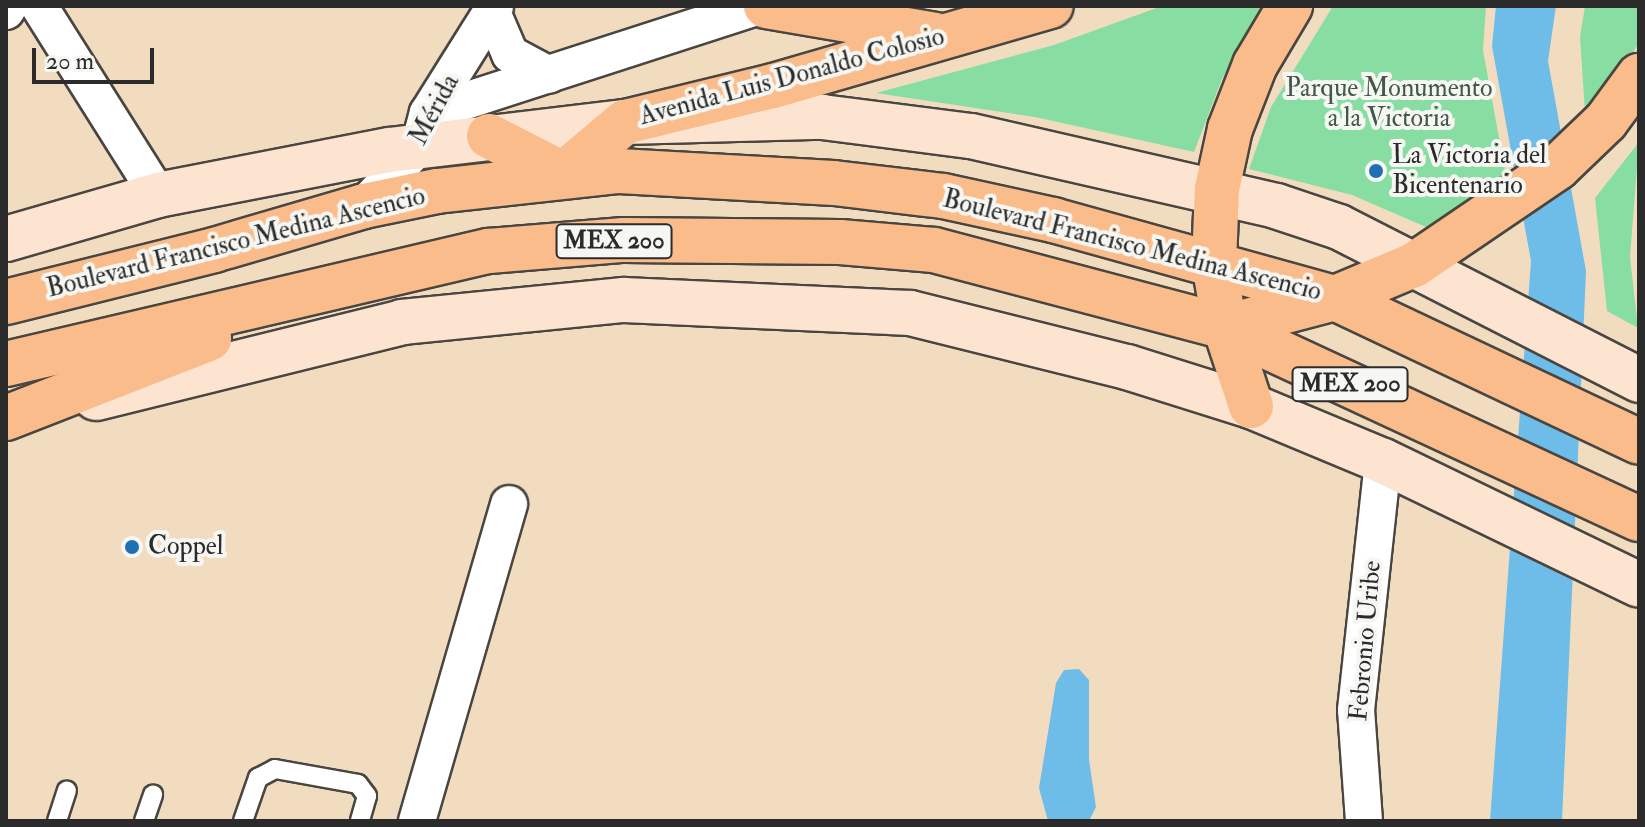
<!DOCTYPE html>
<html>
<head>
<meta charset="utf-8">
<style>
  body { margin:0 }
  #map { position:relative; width:1645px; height:827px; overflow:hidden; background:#f2dcbf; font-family:"IM FELL Double Pica",serif }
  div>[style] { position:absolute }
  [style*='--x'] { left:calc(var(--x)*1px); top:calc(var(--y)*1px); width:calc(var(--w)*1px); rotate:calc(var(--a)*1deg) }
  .green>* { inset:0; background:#88dea2 }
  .water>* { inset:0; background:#6ebce8 }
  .roads { filter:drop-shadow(2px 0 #494641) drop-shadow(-2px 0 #494641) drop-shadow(0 2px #494641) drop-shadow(0 -2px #494641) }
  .lane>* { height:18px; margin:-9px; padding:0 9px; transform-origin:9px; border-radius:9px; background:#fff }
  .street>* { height:36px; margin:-18px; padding:0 18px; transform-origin:18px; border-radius:18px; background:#fff }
  .secondary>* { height:44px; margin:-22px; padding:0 22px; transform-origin:22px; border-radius:22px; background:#fde4d1 }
  .primary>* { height:44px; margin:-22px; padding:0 22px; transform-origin:22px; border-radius:22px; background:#fabc8b }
  .highway>* { height:44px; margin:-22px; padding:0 22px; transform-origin:22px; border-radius:22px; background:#fabc8b }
  .dots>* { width:22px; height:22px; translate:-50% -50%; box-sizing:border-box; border:4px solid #f6f6f2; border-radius:50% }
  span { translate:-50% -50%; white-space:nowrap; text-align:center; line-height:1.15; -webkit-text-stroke:8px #f6f6f2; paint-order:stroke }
  .shield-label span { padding:2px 6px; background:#f6f6f2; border:2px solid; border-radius:6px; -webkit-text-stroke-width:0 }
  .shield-label { font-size:24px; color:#2b2b2b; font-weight:700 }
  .street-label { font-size:26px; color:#2b2b2b }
  .park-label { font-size:26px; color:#425849 }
  .poi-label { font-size:26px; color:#2b2b2b }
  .left { translate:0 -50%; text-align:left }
  .frame { position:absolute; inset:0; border:8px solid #2b2b2b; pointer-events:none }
  .scale { position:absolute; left:32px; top:48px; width:122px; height:36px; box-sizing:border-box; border:4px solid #2b2b2b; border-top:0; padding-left:10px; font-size:24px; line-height:28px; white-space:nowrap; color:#2b2b2b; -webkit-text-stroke:6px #f6f6f2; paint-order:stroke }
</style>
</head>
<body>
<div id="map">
  <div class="green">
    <i style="clip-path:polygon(1162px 6px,1265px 6px,1222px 79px,1194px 152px,1035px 117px,876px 93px,1054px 45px)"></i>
    <i style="clip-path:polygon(1333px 6px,1486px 6px,1483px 50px,1506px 176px,1426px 227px,1352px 195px,1249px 169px,1271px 107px)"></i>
    <i style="clip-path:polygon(1585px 6px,1639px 6px,1639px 42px,1623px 71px,1585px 112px,1580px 37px)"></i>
    <i style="clip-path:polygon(1639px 142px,1630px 257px,1638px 328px,1607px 311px,1595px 198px)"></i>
  </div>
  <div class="water">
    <i style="clip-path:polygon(1496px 6px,1556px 6px,1548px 61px,1586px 271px,1562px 821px,1490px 821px,1531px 261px,1492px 46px)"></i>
    <i style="clip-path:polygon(1079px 669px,1089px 680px,1089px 760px,1096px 807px,1089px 821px,1048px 821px,1039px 788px,1056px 683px,1064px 670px)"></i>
  </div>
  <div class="roads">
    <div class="lane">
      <i style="--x:57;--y:821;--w:32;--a:-72"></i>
      <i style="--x:144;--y:821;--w:28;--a:-71"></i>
      <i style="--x:243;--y:821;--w:46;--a:-70.8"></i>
      <i style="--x:258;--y:778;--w:19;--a:-28"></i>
      <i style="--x:275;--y:769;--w:84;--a:10.2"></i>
      <i style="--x:358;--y:784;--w:15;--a:53"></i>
      <i style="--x:367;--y:796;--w:26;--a:106"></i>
    </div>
    <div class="street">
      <i style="--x:39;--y:6;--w:223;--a:57.8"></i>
      <i style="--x:6;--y:11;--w:6;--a:-59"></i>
      <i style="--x:492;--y:12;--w:46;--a:66.8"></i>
      <i style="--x:510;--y:54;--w:44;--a:28.3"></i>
      <i style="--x:428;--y:113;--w:348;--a:-17.9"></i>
      <i style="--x:364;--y:206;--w:81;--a:-47.5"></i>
      <i style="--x:419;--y:146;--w:34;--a:-75"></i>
      <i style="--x:428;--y:113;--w:126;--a:-57.9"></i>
      <i style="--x:417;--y:821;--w:330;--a:-73.8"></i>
      <i style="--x:1364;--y:821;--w:111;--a:-94.1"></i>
      <i style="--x:1356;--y:710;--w:250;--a:-83.8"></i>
    </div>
    <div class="secondary">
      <i style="--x:6;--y:239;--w:158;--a:-16.1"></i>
      <i style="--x:158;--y:195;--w:235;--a:-11"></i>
      <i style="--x:389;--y:150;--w:238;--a:-6.8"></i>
      <i style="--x:625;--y:122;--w:197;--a:-1.5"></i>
      <i style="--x:822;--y:117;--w:150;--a:7.3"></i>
      <i style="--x:971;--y:136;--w:313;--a:12.9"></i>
      <i style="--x:1276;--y:206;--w:66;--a:18.4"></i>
      <i style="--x:1339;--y:227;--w:337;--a:27"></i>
      <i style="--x:96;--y:398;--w:315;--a:-13.9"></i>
      <i style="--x:402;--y:322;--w:223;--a:-5.7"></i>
      <i style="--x:624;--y:300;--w:286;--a:2.6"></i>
      <i style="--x:910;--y:313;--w:224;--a:14"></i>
      <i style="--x:1127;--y:367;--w:130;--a:17.5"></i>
      <i style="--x:1251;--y:406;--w:143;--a:22.6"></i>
      <i style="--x:1383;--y:461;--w:284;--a:25.8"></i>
    </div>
    <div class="primary">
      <i style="--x:766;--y:6;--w:171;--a:9.7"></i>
      <i style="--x:625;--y:122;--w:152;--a:-13.7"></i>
      <i style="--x:773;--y:86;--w:289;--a:-16.1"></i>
      <i style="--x:1225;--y:327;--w:114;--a:-14.8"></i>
      <i style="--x:1335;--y:298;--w:86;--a:-22.7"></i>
      <i style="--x:1414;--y:265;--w:174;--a:-34.2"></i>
      <i style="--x:1558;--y:167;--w:66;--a:-43.8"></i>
      <i style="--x:1606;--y:121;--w:56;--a:-53.7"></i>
      <i style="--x:1251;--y:406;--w:83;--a:-108.2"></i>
      <i style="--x:1225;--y:327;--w:65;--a:-99.8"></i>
      <i style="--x:1214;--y:263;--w:74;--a:-87.7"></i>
      <i style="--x:1217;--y:189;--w:61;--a:-77.8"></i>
      <i style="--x:1230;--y:129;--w:69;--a:-68.7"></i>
      <i style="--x:1255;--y:65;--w:69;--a:-59.3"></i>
    </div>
    <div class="highway">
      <i style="--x:489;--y:136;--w:83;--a:27.2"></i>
      <i style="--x:563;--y:174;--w:81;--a:-40"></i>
      <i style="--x:6;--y:302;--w:214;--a:-14"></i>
      <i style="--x:214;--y:250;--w:156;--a:-16.3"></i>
      <i style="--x:364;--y:206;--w:75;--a:-11.6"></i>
      <i style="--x:437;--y:191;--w:183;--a:-6.3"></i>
      <i style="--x:619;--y:171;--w:215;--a:3.2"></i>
      <i style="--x:834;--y:183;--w:110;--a:6.8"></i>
      <i style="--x:943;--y:196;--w:113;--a:12.3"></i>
      <i style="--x:1053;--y:220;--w:293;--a:15.5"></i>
      <i style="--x:1335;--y:298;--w:336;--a:25.3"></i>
      <i style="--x:6;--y:364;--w:496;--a:-13.2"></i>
      <i style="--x:489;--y:251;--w:135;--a:-4.7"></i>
      <i style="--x:624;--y:240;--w:216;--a:0.5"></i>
      <i style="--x:840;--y:242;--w:94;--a:4.9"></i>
      <i style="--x:934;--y:250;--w:301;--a:14.8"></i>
      <i style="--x:1225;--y:327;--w:456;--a:24.9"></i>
      <i style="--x:6;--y:418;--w:218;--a:-21.3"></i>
    </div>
  </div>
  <div class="dots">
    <i style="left:1376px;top:171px;background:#1f6fb2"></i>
    <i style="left:132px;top:547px;background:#1f6fb2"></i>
  </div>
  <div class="shield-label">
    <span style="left:614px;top:241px">MEX 200</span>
    <span style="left:1350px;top:384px">MEX 200</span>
  </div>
  <div class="street-label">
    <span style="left:792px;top:77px;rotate:-15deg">Avenida Luis Donaldo Colosio</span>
    <span style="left:435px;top:110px;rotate:-62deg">Mérida</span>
    <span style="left:236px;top:243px;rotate:-14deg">Boulevard Francisco Medina Ascencio</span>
    <span style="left:1132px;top:246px;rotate:14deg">Boulevard Francisco Medina Ascencio</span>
    <span style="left:1366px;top:641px;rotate:-85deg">Febronio Uribe</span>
  </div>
  <div class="park-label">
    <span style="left:1389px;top:104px">Parque Monumento<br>a la Victoria</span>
  </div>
  <div class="poi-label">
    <span class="left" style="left:1392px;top:171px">La Victoria del<br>Bicentenario</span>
    <span class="left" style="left:148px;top:547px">Coppel</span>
  </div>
  <div class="frame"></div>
  <div class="scale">20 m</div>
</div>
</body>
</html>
